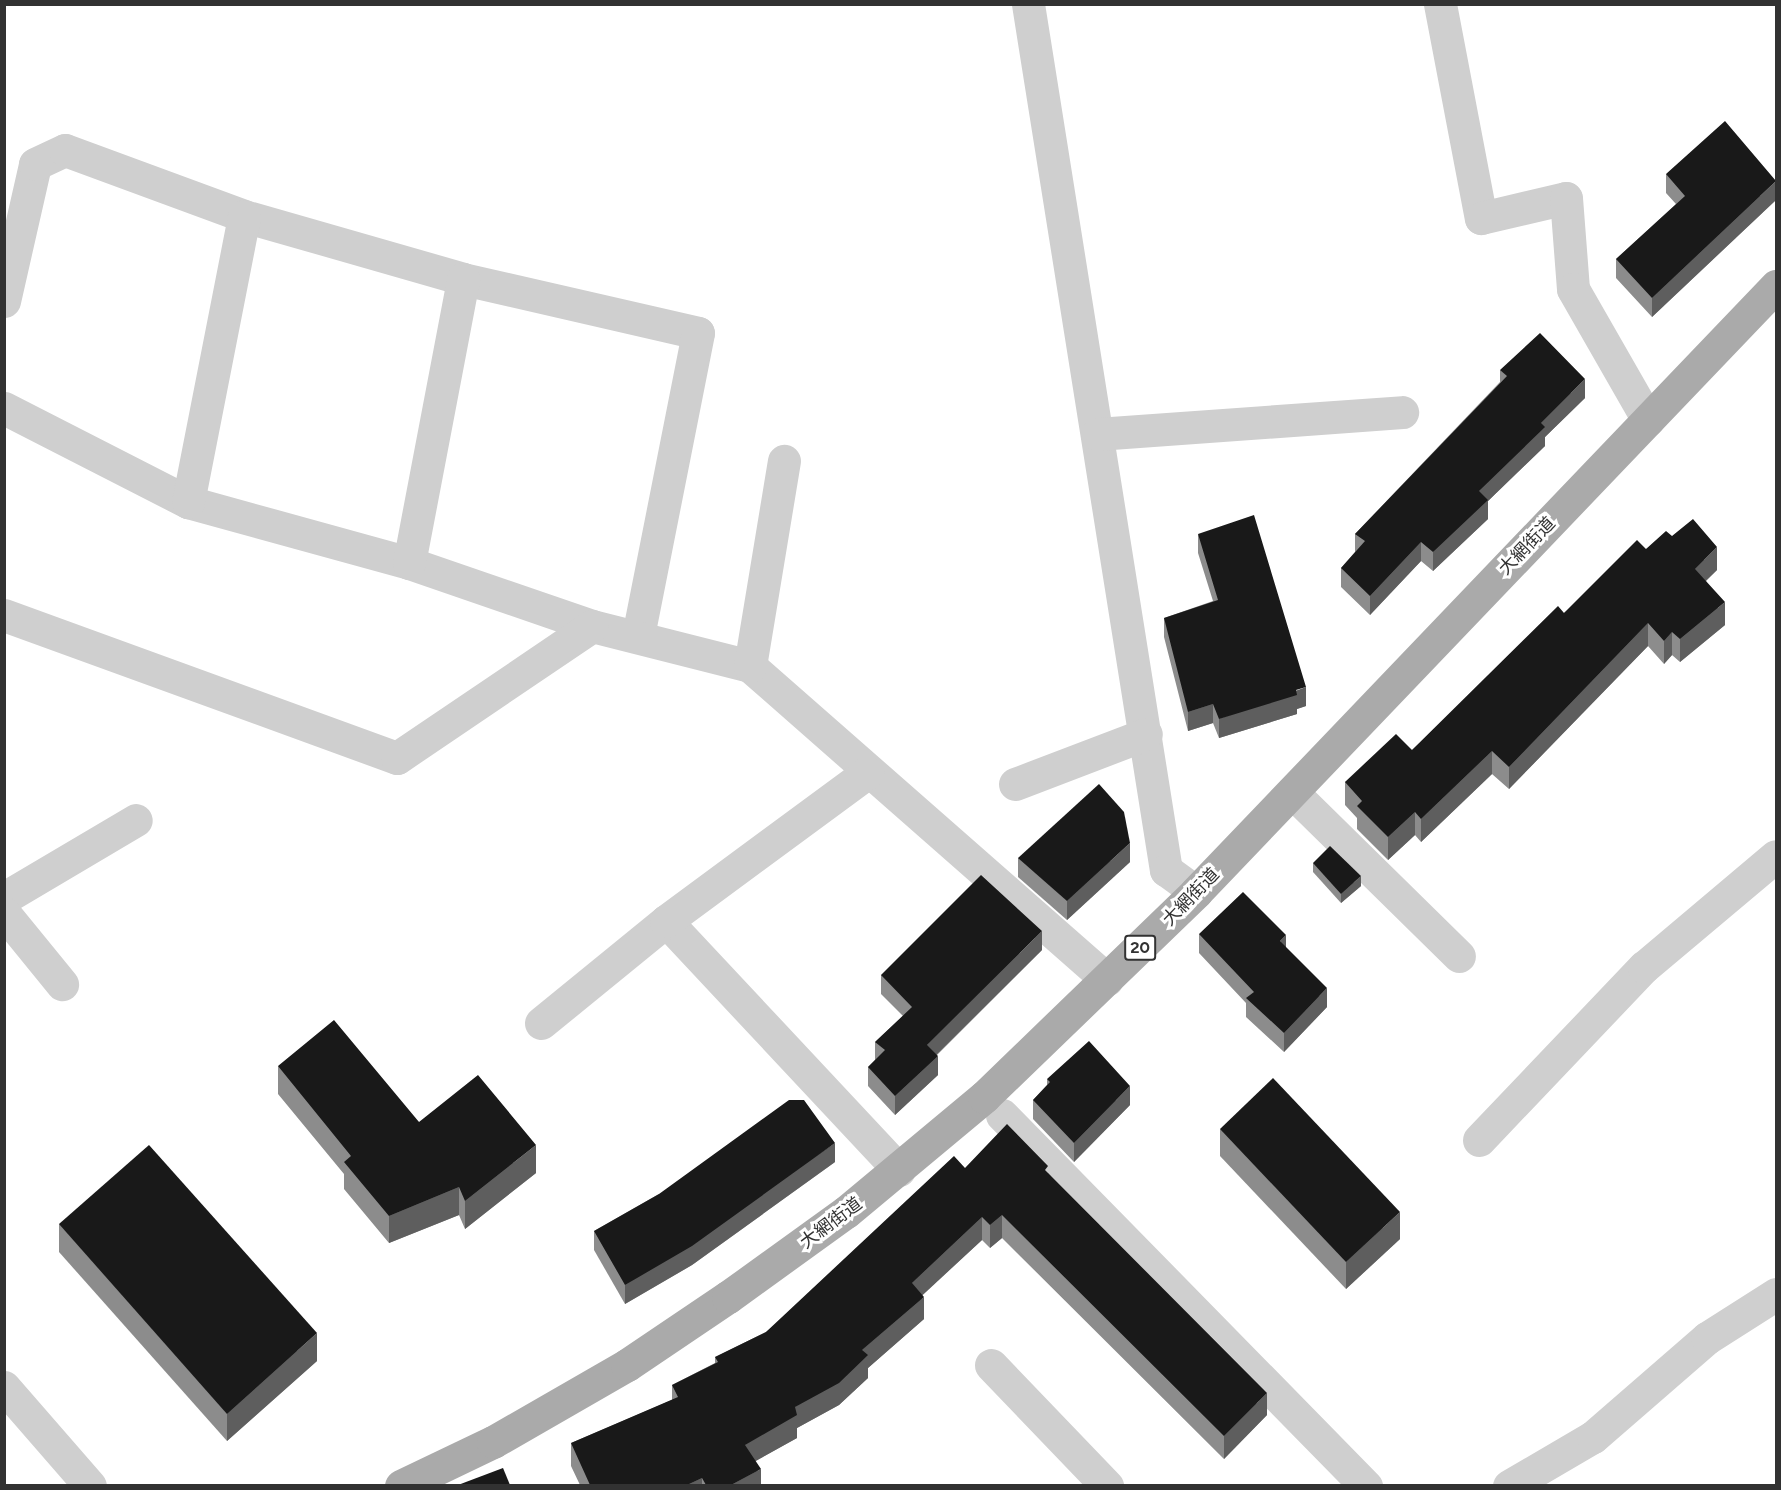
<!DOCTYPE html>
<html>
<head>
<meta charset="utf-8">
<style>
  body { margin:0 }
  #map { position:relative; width:1781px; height:1490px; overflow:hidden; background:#fff; font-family:Figtree,"Noto Sans JP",sans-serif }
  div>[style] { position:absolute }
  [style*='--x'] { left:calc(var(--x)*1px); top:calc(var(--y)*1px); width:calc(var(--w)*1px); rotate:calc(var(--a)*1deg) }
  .minor>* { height:33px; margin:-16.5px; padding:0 16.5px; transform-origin:16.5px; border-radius:16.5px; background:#cfcfcf }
  .major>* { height:33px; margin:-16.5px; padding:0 16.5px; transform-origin:16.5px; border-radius:16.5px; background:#aaa }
  .wall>* { inset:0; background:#8c8c8c }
  .shaded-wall>* { inset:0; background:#5e5e5e }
  .building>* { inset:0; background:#191919 }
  span { translate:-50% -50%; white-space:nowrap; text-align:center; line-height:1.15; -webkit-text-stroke:6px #fff; paint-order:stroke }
  .shield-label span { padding:2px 4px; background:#fff; border:2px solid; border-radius:4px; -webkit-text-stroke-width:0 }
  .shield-label { font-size:16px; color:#323232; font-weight:700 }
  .street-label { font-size:18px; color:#323232 }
  .frame { position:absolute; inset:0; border:6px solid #323232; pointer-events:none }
</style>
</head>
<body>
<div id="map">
  <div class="minor">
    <i style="--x:1028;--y:4;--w:877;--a:80.95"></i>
    <i style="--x:1166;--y:870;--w:37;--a:36"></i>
    <i style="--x:1440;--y:4;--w:218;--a:79.2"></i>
    <i style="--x:1481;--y:218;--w:87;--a:-13.2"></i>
    <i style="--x:1566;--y:198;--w:91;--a:85.6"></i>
    <i style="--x:1573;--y:289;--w:151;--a:60.2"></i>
    <i style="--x:4;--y:301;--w:140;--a:-77.2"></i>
    <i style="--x:35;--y:164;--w:33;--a:-25"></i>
    <i style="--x:65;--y:150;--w:191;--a:20.2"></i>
    <i style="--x:244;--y:216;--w:228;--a:16"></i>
    <i style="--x:463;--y:279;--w:241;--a:12.9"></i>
    <i style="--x:698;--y:333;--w:309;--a:101.2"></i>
    <i style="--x:4;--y:408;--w:207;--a:27.1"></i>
    <i style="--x:188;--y:502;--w:229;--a:15.4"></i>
    <i style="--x:409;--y:563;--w:194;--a:19"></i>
    <i style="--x:592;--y:626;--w:163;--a:14.2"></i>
    <i style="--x:750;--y:666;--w:475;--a:41.3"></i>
    <i style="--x:1097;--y:434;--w:306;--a:-4.1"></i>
    <i style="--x:188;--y:502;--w:291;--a:-78.9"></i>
    <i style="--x:409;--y:563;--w:289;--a:-79.2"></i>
    <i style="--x:4;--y:615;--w:418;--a:20"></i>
    <i style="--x:397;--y:758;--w:235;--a:-34.1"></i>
    <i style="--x:750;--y:666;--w:208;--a:-80.6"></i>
    <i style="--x:1015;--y:784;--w:140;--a:-20.9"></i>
    <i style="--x:1292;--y:792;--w:234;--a:44.5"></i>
    <i style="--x:4;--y:898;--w:153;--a:-30.6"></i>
    <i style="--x:4;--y:913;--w:92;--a:50.8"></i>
    <i style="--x:666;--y:921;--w:341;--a:46.9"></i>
    <i style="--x:541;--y:1023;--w:161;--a:-39.2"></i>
    <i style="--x:666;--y:921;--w:250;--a:-36.4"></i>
    <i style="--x:1002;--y:1115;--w:520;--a:45.55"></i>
    <i style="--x:1479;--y:1140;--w:239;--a:-46.4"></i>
    <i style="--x:1644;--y:967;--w:172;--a:-40.1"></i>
    <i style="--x:991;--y:1365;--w:168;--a:46.2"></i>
    <i style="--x:4;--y:1387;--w:131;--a:49"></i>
    <i style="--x:1509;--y:1486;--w:97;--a:-30.3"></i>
    <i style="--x:1593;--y:1437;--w:151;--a:-41"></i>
    <i style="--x:1707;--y:1338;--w:82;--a:-32.5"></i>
  </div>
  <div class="major">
    <i style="--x:401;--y:1486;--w:102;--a:-25.6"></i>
    <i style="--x:493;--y:1442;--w:155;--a:-29.9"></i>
    <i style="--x:627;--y:1365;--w:122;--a:-34"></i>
    <i style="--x:728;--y:1297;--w:145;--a:-35.8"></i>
    <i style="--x:846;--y:1212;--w:180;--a:-39.8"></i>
    <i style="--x:984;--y:1097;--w:295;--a:-44"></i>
    <i style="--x:1196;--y:892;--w:839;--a:-46.26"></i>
  </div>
  <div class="wall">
    <i style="clip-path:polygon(1666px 174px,1776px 200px,1652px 317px,1616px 278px,1616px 259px,1676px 204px,1666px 193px)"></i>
    <i style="clip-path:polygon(1500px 370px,1585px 398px,1545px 437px,1545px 446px,1488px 501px,1488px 519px,1433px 571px,1421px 561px,1370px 615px,1341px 587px,1341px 568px,1355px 552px,1355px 534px,1500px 382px)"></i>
    <i style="clip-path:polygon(1198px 534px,1306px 706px,1297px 709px,1297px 714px,1219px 738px,1213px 723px,1188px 731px,1164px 637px,1164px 618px,1213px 601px,1198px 553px)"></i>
    <i style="clip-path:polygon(1672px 536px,1717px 570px,1706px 581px,1725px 625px,1680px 662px,1672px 655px,1664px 664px,1648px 646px,1509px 789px,1492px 774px,1421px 842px,1415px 835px,1388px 860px,1357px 829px,1357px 818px,1345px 805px,1345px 782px,1412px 750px,1564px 613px,1646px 549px)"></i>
    <i style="clip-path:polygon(1018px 858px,1130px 862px,1067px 920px,1018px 877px)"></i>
    <i style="clip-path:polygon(1313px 863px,1361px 886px,1341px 903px,1313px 872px)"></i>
    <i style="clip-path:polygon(1199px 934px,1286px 948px,1327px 1007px,1284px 1052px,1246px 1017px,1246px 1003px,1199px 953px)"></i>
    <i style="clip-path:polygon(1042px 950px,937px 1055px,938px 1075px,895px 1115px,868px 1086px,868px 1067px,875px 1060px,875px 1042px,903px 1016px,881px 994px,881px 975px)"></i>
    <i style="clip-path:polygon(278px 1066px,419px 1122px,536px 1173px,465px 1229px,459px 1215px,389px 1243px,344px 1189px,344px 1174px,278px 1094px)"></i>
    <i style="clip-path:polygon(1047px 1079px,1130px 1105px,1074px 1162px,1033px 1119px,1033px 1100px,1047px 1085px)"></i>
    <i style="clip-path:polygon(1220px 1129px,1400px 1239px,1346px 1289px,1220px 1156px)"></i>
    <i style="clip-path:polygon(835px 1162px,692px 1265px,625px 1304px,594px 1250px,594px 1231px,659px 1194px)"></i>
    <i style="clip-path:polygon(965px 1168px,1048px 1173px,1267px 1415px,1224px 1459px,1002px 1238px,990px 1248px,982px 1240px,922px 1295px,924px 1319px,868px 1368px,868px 1378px,839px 1405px,797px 1428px,797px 1438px,755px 1461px,761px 1485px,580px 1485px,571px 1466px,571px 1443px,672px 1400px,672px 1385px,715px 1363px,715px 1357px,766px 1332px)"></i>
    <i style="clip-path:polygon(59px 1224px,317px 1361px,227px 1441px,59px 1252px)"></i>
  </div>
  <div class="shaded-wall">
    <i style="clip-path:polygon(1776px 181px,1776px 200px,1652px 317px,1652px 298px)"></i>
    <i style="clip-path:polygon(1585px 379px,1585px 398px,1545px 437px,1545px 446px,1488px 501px,1488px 519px,1433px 571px,1433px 552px,1479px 491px,1541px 423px)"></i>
    <i style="clip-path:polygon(1421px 542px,1421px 561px,1370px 615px,1370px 596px)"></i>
    <i style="clip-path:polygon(1717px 547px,1717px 570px,1695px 591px,1695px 569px)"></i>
    <i style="clip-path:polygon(1725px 602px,1725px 625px,1680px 662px,1680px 639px)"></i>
    <i style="clip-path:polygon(1648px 623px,1648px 646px,1509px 789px,1509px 767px)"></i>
    <i style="clip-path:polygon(1672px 632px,1672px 655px,1664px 664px,1664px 641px)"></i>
    <i style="clip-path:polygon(1306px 687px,1306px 706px,1297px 709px,1297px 714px,1219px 738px,1219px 719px)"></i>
    <i style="clip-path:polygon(1213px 704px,1213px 723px,1188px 731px,1188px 712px)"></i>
    <i style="clip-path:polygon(1492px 751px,1492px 774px,1421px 842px,1421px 819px)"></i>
    <i style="clip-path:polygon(1415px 812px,1415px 835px,1388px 860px,1388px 837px)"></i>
    <i style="clip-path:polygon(1130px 843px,1130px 862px,1067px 920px,1067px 901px)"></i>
    <i style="clip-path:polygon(1361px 876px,1361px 886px,1341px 903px,1341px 894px)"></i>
    <i style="clip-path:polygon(1042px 931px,1042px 950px,927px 1064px,927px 1045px)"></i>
    <i style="clip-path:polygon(1286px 935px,1286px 954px,1280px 941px)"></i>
    <i style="clip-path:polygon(1327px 988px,1327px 1007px,1284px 1052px,1284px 1033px)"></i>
    <i style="clip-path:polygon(938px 1056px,938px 1075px,895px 1115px,895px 1096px)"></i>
    <i style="clip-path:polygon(1130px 1086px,1130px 1105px,1074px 1162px,1074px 1143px)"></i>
    <i style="clip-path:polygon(835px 1143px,835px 1162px,692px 1265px,625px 1304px,625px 1285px)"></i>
    <i style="clip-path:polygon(536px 1145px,536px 1173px,465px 1229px,465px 1201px)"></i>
    <i style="clip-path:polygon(459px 1187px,459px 1215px,389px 1243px,389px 1216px)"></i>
    <i style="clip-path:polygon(1400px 1212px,1400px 1239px,1346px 1289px,1346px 1262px)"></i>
    <i style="clip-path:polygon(1002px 1215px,1002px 1238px,990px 1248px,990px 1225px)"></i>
    <i style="clip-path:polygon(982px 1217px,982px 1240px,912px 1305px,912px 1283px)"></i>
    <i style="clip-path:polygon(924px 1297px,924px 1319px,868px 1368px,868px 1378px,839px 1405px,797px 1428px,797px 1438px,745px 1467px,745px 1445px,795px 1407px)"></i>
    <i style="clip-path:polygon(317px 1333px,317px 1361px,227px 1441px,227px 1414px)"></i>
    <i style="clip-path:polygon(1267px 1393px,1267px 1415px,1224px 1459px,1224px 1436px)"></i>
    <i style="clip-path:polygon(761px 1469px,761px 1485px,731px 1485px)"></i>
    <i style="clip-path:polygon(702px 1478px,702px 1485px,687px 1485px)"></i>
  </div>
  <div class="building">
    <i style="clip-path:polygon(1725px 121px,1776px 181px,1652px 298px,1616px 259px,1685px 196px,1666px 174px)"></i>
    <i style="clip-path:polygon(1540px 333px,1585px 379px,1541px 423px,1545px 427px,1479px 491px,1488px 500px,1433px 552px,1421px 542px,1370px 596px,1341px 568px,1365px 541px,1355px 534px,1507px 376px,1500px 370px)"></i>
    <i style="clip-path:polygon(1254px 515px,1306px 687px,1296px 690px,1297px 695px,1219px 719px,1213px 704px,1188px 712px,1164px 618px,1218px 600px,1198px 534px)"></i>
    <i style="clip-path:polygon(1693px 519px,1717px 547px,1695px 569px,1725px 602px,1680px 639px,1672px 632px,1664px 641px,1648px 623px,1509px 767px,1492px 751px,1421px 819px,1415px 812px,1388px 837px,1357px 806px,1362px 801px,1345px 782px,1396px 734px,1412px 750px,1558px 606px,1564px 613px,1637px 540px,1646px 549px,1666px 531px,1672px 536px)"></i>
    <i style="clip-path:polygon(1099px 784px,1124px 812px,1130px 843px,1067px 901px,1018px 858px)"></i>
    <i style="clip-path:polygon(1330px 846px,1361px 876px,1341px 894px,1313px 863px)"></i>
    <i style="clip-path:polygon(981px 875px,1042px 931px,927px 1045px,938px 1056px,895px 1096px,868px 1067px,885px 1050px,875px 1042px,912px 1007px,881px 975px)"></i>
    <i style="clip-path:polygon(1243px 892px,1286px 935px,1280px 941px,1327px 988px,1284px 1033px,1246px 998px,1254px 992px,1199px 934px)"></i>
    <i style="clip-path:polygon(334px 1020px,419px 1122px,478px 1075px,536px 1145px,465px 1201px,459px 1187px,389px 1216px,344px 1162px,351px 1156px,278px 1066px)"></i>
    <i style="clip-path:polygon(1089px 1041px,1130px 1086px,1074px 1143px,1033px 1100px,1050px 1082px,1047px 1079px)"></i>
    <i style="clip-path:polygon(1273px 1078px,1400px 1212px,1346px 1262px,1220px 1129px)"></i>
    <i style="clip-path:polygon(789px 1100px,804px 1100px,835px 1143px,692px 1246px,625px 1285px,594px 1231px,659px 1194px)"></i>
    <i style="clip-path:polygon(1007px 1124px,1048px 1166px,1045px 1170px,1267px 1393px,1224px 1436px,1002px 1215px,990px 1225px,982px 1217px,912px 1283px,924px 1297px,862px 1350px,868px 1355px,839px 1383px,795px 1407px,797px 1415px,745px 1445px,761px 1469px,731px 1485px,706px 1485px,702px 1478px,687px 1485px,590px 1485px,571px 1443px,678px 1397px,672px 1385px,718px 1362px,715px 1357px,766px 1332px,954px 1156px,965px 1168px)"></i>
    <i style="clip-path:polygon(149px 1145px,317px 1333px,227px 1414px,59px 1224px)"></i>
    <i style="clip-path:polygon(503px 1468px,510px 1485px,458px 1485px)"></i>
  </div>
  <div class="shield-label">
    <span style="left:1140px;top:948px">20</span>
  </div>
  <div class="street-label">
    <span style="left:1527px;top:546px;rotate:-46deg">大網街道</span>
    <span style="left:1191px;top:897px;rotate:-46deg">大網街道</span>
    <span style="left:831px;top:1223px;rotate:-37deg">大網街道</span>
  </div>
  <div class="frame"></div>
</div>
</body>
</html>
